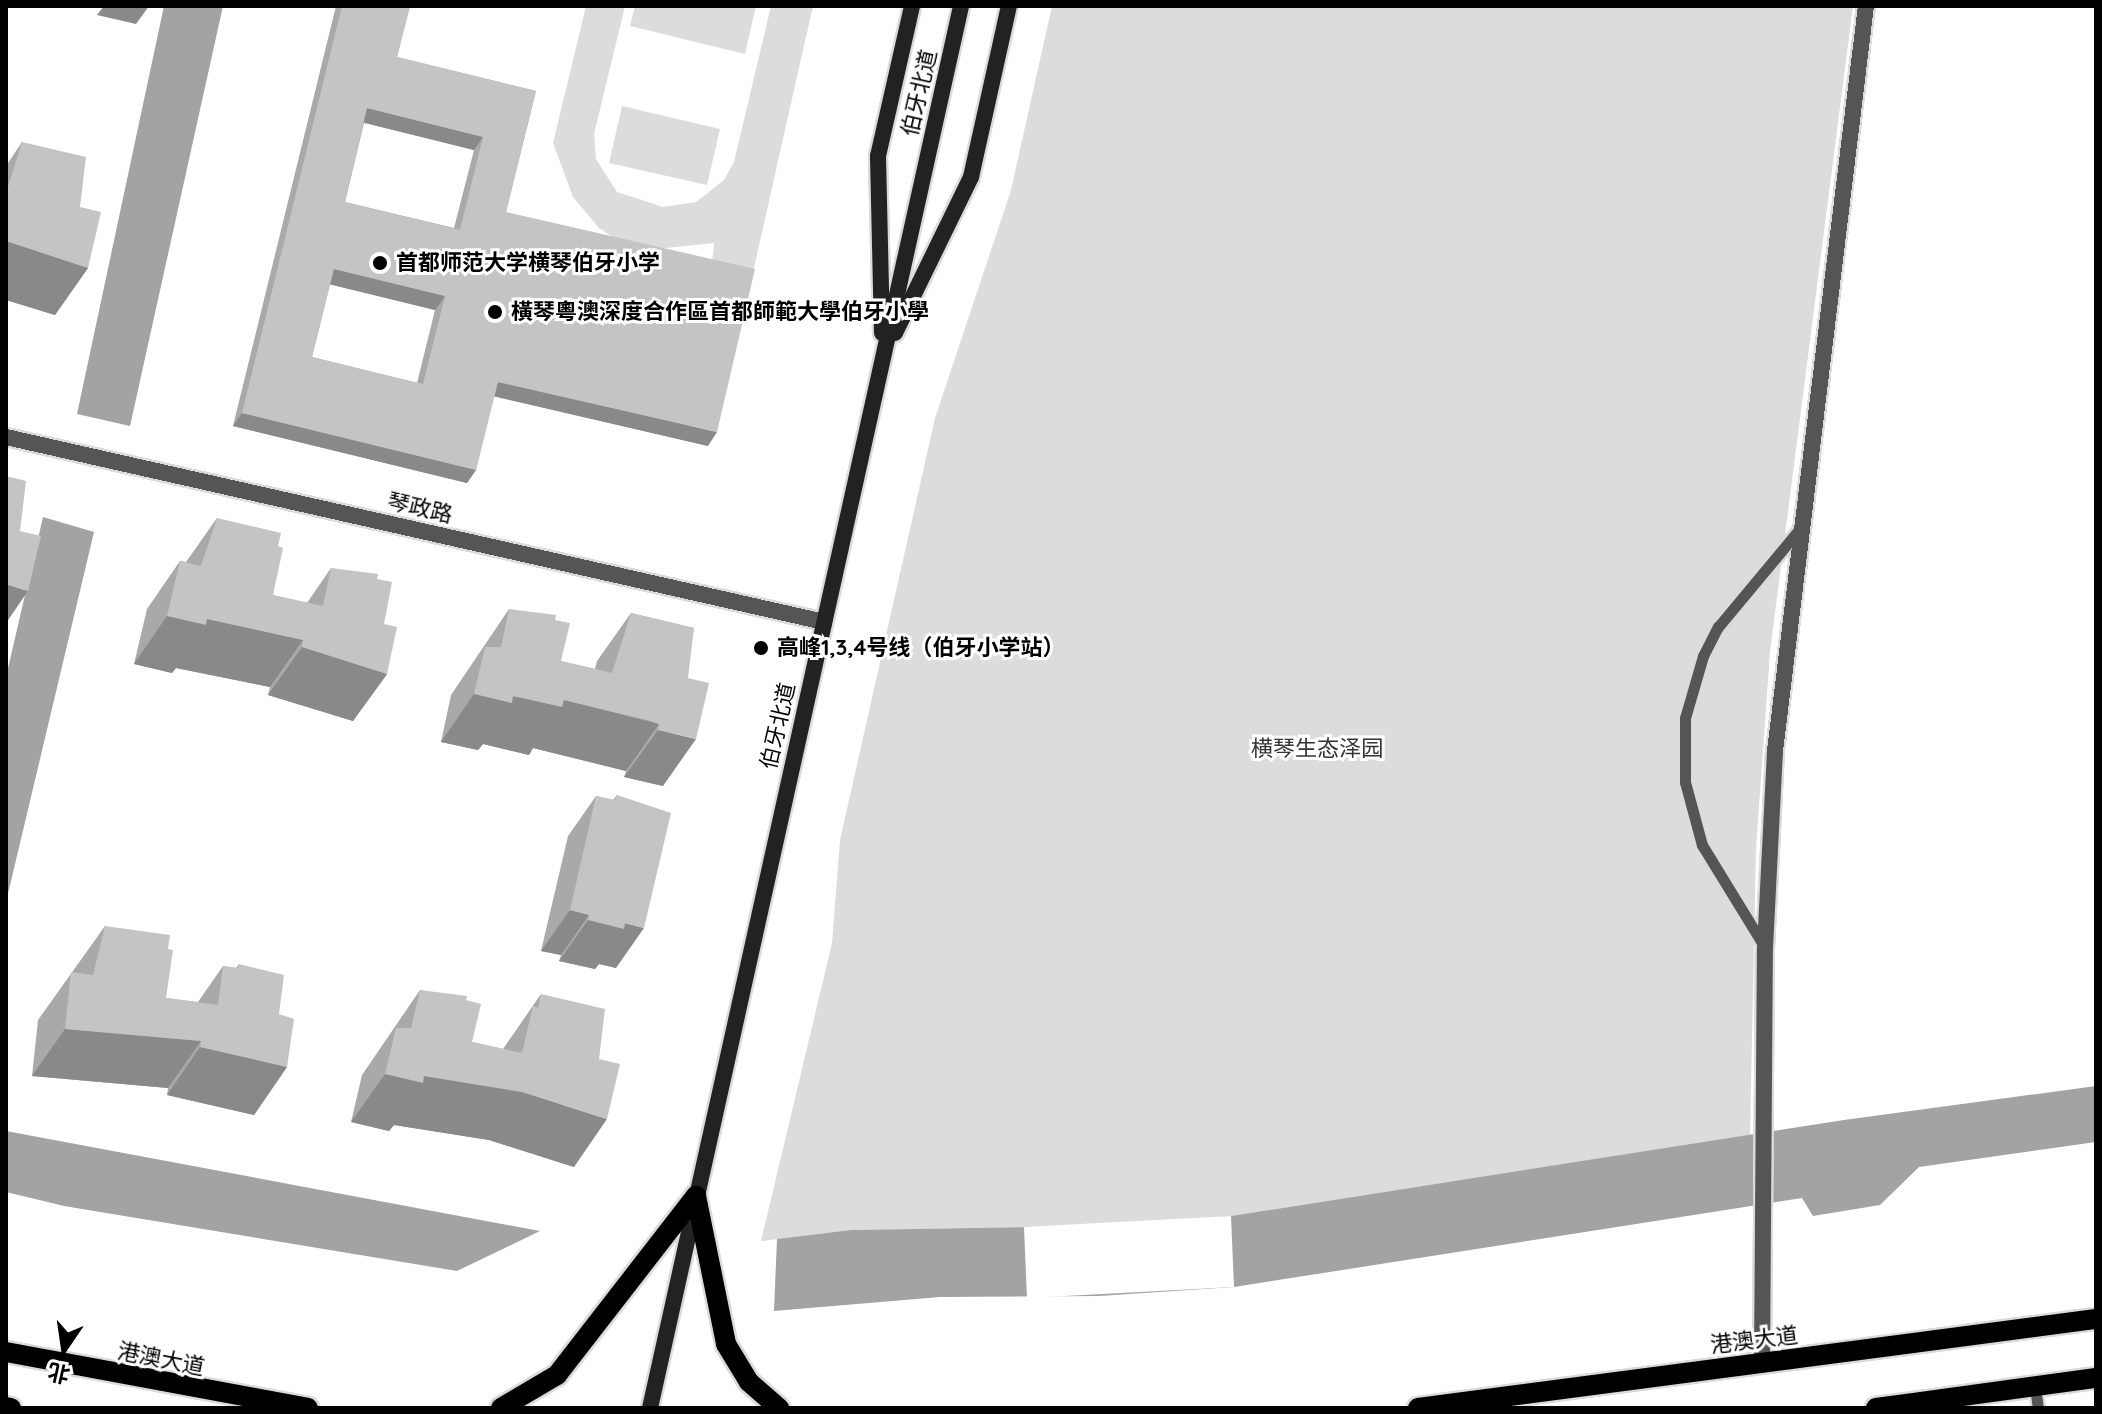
<!DOCTYPE html>
<html>
<head>
<meta charset="utf-8">
<style>
  body { margin:0 }
  #map { position:relative; width:2102px; height:1414px; overflow:hidden; background:#fff; font-family:Quicksand,"Noto Sans SC",sans-serif }
  div>[style] { position:absolute }
  [style*='--x'] { left:calc(var(--x)*1px); top:calc(var(--y)*1px); width:calc(var(--w)*1px); rotate:calc(var(--a)*1deg) }
  .green>* { inset:0; background:#dcdcdc }
  .water>* { inset:0; background:#a3a3a3 }
  .pier>* { inset:0; background:#fff }
  .roads { filter:drop-shadow(2px 0 #dbdbdb) drop-shadow(-2px 0 #dbdbdb) drop-shadow(0 2px #dbdbdb) drop-shadow(0 -2px #dbdbdb) }
  .lane>* { height:11px; margin:-5.5px; padding:0 5.5px; transform-origin:5.5px; border-radius:5.5px; background:#555 }
  .street>* { height:16px; margin:-8px; padding:0 8px; transform-origin:8px; border-radius:8px; background:#555 }
  .secondary>* { height:16px; margin:-8px; padding:0 8px; transform-origin:8px; border-radius:8px; background:#222 }
  .primary>* { height:20px; margin:-10px; padding:0 10px; transform-origin:10px; border-radius:10px; background:#000 }
  .wall>* { inset:0; background:#a9a9a9 }
  .shaded-wall>* { inset:0; background:#898989 }
  .building>* { inset:0; background:#c4c4c4 }
  .dots>* { width:22px; height:22px; translate:-50% -50%; box-sizing:border-box; border:4px solid #fff; border-radius:50% }
  span { translate:-50% -50%; white-space:nowrap; text-align:center; line-height:1.15; -webkit-text-stroke:6px #fff; paint-order:stroke }
  .street-label { font-size:22px; color:#000 }
  .poi-label { font-size:22px; color:#000; font-weight:700 }
  .left { translate:0 -50%; text-align:left }
  .park-label { font-size:22px; color:#333 }
  .frame { position:absolute; inset:0; border:8px solid #000; pointer-events:none }
  .north { position:absolute; left:24px; top:1310px; width:80px; height:80px; -webkit-text-stroke:6px #fff; paint-order:stroke; rotate:193deg; font-size:22px; font-weight:700; line-height:32px; text-align:center; color:#000 }
  .north::after { content:''; display:block; margin:auto; width:28px; height:36px; background:#000; clip-path:polygon(50% 0,100% 100%,50% 72%,0 100%) }
</style>
</head>
<body>
<div id="map">
  <div class="green">
    <i style="clip-path:polygon(586px 6px,625px 6px,594px 134px,596px 159px,617px 192px,663px 207px,696px 202px,724px 180px,734px 162px,771px 6px,813px 6px,753px 272px,712px 262px,714px 243px,656px 249px,614px 238px,599px 228px,573px 197px,553px 143px)"></i>
    <i style="clip-path:polygon(635px 6px,756px 6px,745px 54px,630px 26px)"></i>
    <i style="clip-path:polygon(1052px 6px,1853px 6px,1770px 652px,1756px 849px,1750px 1135px,1231px 1216px,1097px 1226px,851px 1230px,761px 1241px,832px 943px,840px 840px,935px 418px,1011px 190px)"></i>
    <i style="clip-path:polygon(622px 106px,720px 129px,707px 185px,609px 163px)"></i>
  </div>
  <div class="water">
    <i style="clip-path:polygon(164px 6px,223px 6px,130px 426px,77px 414px)"></i>
    <i style="clip-path:polygon(43px 517px,94px 532px,6px 902px,6px 677px)"></i>
    <i style="clip-path:polygon(2096px 1086px,2096px 1142px,1919px 1167px,1880px 1205px,1813px 1216px,1802px 1198px,1234px 1287px,1099px 1296px,940px 1297px,774px 1311px,777px 1239px,851px 1230px,1097px 1226px,1231px 1216px,1844px 1120px)"></i>
    <i style="clip-path:polygon(6px 1131px,540px 1231px,457px 1271px,64px 1206px,6px 1192px)"></i>
  </div>
  <div class="pier">
    <i style="clip-path:polygon(1231px 1216px,1234px 1287px,1027px 1298px,1024px 1227px)"></i>
  </div>
  <div class="roads">
    <div class="lane">
      <i style="--x:1764;--y:946;--w:119;--a:-121.5"></i>
      <i style="--x:1702;--y:845;--w:65;--a:-105.1"></i>
      <i style="--x:1685;--y:782;--w:64;--a:-90"></i>
      <i style="--x:1685;--y:718;--w:65;--a:-73.8"></i>
      <i style="--x:1703;--y:656;--w:33;--a:-63"></i>
      <i style="--x:1718;--y:627;--w:125;--a:-50.2"></i>
      <i style="--x:2035;--y:1387;--w:21;--a:82"></i>
    </div>
    <div class="street">
      <i style="--x:6;--y:437;--w:839;--a:12.74"></i>
      <i style="--x:1762;--y:1363;--w:415;--a:-89.6"></i>
      <i style="--x:1765;--y:948;--w:197;--a:-87.1"></i>
      <i style="--x:1775;--y:751;--w:751;--a:-83.04"></i>
    </div>
    <div class="secondary">
      <i style="--x:882;--y:333;--w:177;--a:-91.3"></i>
      <i style="--x:878;--y:156;--w:154;--a:-77.2"></i>
      <i style="--x:895;--y:333;--w:174;--a:-64"></i>
      <i style="--x:971;--y:177;--w:175;--a:-77.5"></i>
      <i style="--x:650;--y:1408;--w:1436;--a:-77.49"></i>
    </div>
    <div class="primary">
      <i style="--x:696;--y:1196;--w:151;--a:78.5"></i>
      <i style="--x:726;--y:1344;--w:44;--a:58.8"></i>
      <i style="--x:749;--y:1382;--w:40;--a:41"></i>
      <i style="--x:6;--y:1352;--w:307;--a:10.5"></i>
      <i style="--x:6;--y:1407;--w:5;--a:11"></i>
      <i style="--x:501;--y:1408;--w:65;--a:-30.5"></i>
      <i style="--x:557;--y:1375;--w:227;--a:-52.2"></i>
      <i style="--x:1418;--y:1408;--w:684;--a:-7.48"></i>
      <i style="--x:1876;--y:1408;--w:222;--a:-7.8"></i>
    </div>
  </div>
  <div class="wall">
    <i style="clip-path:polygon(evenodd,336px 6px,410px 6px,397px 57px,536px 91px,506px 212px,708px 446px,494px 396px,476px 470px,467px 483px,233px 426px,336px 6px,364px 123px,474px 150px,454px 228px,345px 202px,364px 123px,336px 6px,330px 284px,435px 310px,417px 383px,312px 357px,330px 284px)"></i>
    <i style="clip-path:polygon(22px 142px,80px 207px,88px 268px,55px 315px,6px 300px,6px 166px)"></i>
    <i style="clip-path:polygon(217px 518px,278px 546px,273px 595px,307px 603px,331px 568px,377px 579px,384px 624px,387px 674px,353px 721px,268px 695px,270px 687px,176px 668px,172px 673px,134px 664px,147px 609px,180px 561px,186px 562px)"></i>
    <i style="clip-path:polygon(509px 609px,555px 620px,561px 661px,595px 669px,597px 661px,631px 613px,694px 628px,663px 786px,624px 777px,626px 771px,618px 769px,533px 748px,529px 755px,483px 744px,478px 750px,441px 742px,451px 695px)"></i>
    <i style="clip-path:polygon(617px 795px,616px 968px,599px 964px,595px 969px,559px 961px,561px 955px,541px 951px,568px 836px,596px 796px,613px 800px)"></i>
    <i style="clip-path:polygon(105px 926px,168px 949px,166px 998px,198px 1002px,223px 966px,236px 968px,239px 964px,279px 1014px,287px 1067px,254px 1115px,167px 1095px,168px 1088px,32px 1076px,38px 1020px)"></i>
    <i style="clip-path:polygon(420px 990px,466px 1000px,472px 1042px,503px 1049px,541px 994px,574px 1167px,489px 1140px,394px 1125px,389px 1131px,351px 1122px,362px 1075px)"></i>
  </div>
  <div class="shaded-wall">
    <i style="clip-path:polygon(104px 6px,149px 6px,136px 24px,97px 15px)"></i>
    <i style="clip-path:polygon(367px 108px,483px 137px,474px 150px,358px 121px)"></i>
    <i style="clip-path:polygon(6px 241px,88px 268px,55px 315px,6px 300px)"></i>
    <i style="clip-path:polygon(334px 269px,445px 296px,435px 310px,324px 283px)"></i>
    <i style="clip-path:polygon(498px 382px,717px 432px,708px 446px,488px 395px)"></i>
    <i style="clip-path:polygon(242px 413px,476px 470px,467px 483px,233px 426px)"></i>
    <i style="clip-path:polygon(6px 584px,28px 591px,6px 623px)"></i>
    <i style="clip-path:polygon(167px 616px,207px 619px,303px 640px,270px 687px,176px 668px,172px 673px,134px 664px)"></i>
    <i style="clip-path:polygon(302px 647px,387px 674px,353px 721px,268px 695px)"></i>
    <i style="clip-path:polygon(474px 694px,564px 700px,659px 724px,626px 771px,533px 748px,529px 755px,483px 744px,478px 750px,441px 742px)"></i>
    <i style="clip-path:polygon(658px 730px,696px 739px,663px 786px,624px 777px)"></i>
    <i style="clip-path:polygon(570px 910px,589px 915px,561px 955px,541px 951px)"></i>
    <i style="clip-path:polygon(588px 920px,625px 923px,644px 928px,616px 968px,599px 964px,595px 969px,559px 961px)"></i>
    <i style="clip-path:polygon(65px 1029px,201px 1041px,168px 1088px,32px 1076px)"></i>
    <i style="clip-path:polygon(200px 1047px,287px 1067px,254px 1115px,167px 1095px)"></i>
    <i style="clip-path:polygon(385px 1074px,424px 1076px,522px 1092px,607px 1119px,574px 1167px,489px 1140px,394px 1125px,389px 1131px,351px 1122px)"></i>
  </div>
  <div class="building">
    <i style="clip-path:polygon(evenodd,342px 6px,410px 6px,397px 57px,536px 91px,506px 212px,755px 269px,717px 432px,498px 382px,476px 470px,242px 413px,342px 6px,367px 108px,483px 137px,460px 230px,345px 202px,367px 108px,342px 6px,334px 269px,445px 296px,423px 384px,312px 357px,334px 269px)"></i>
    <i style="clip-path:polygon(22px 142px,86px 157px,80px 207px,101px 212px,88px 268px,6px 241px,6px 193px)"></i>
    <i style="clip-path:polygon(6px 476px,26px 481px,20px 531px,41px 536px,28px 591px,6px 584px)"></i>
    <i style="clip-path:polygon(217px 518px,281px 533px,278px 546px,283px 548px,273px 595px,323px 606px,331px 568px,378px 574px,377px 579px,392px 582px,384px 624px,397px 627px,387px 674px,302px 647px,303px 640px,207px 619px,206px 625px,167px 616px,180px 561px,201px 566px)"></i>
    <i style="clip-path:polygon(509px 609px,556px 615px,555px 620px,570px 623px,561px 661px,612px 673px,631px 613px,694px 628px,688px 678px,709px 683px,696px 739px,658px 730px,659px 724px,651px 721px,564px 700px,562px 707px,513px 696px,512px 703px,474px 694px,485px 647px,501px 647px)"></i>
    <i style="clip-path:polygon(617px 795px,671px 813px,644px 928px,625px 923px,624px 929px,588px 920px,589px 915px,570px 910px,596px 796px,615px 800px)"></i>
    <i style="clip-path:polygon(105px 926px,170px 935px,168px 949px,173px 950px,166px 998px,218px 1005px,223px 966px,238px 968px,239px 964px,284px 975px,279px 1014px,294px 1019px,287px 1067px,200px 1047px,201px 1041px,65px 1029px,71px 972px,93px 975px)"></i>
    <i style="clip-path:polygon(420px 990px,467px 996px,466px 1000px,481px 1004px,472px 1042px,522px 1053px,533px 1006px,538px 1008px,541px 994px,605px 1009px,599px 1059px,620px 1064px,607px 1119px,522px 1092px,424px 1076px,423px 1083px,385px 1074px,396px 1028px,411px 1028px)"></i>
  </div>
  <div class="dots">
    <i style="left:380px;top:263px;background:#000"></i>
    <i style="left:495px;top:312px;background:#000"></i>
    <i style="left:761px;top:648px;background:#000"></i>
  </div>
  <div class="street-label">
    <span style="left:919px;top:93px;rotate:-77deg">伯牙北道</span>
    <span style="left:420px;top:508px;rotate:13deg">琴政路</span>
    <span style="left:778px;top:726px;rotate:-77deg">伯牙北道</span>
    <span style="left:1754px;top:1340px;rotate:-7deg">港澳大道</span>
    <span style="left:161px;top:1359px;rotate:11deg">港澳大道</span>
  </div>
  <div class="poi-label">
    <span class="left" style="left:396px;top:263px">首都师范大学横琴伯牙小学</span>
    <span class="left" style="left:511px;top:312px">橫琴粵澳深度合作區首都師範大學伯牙小學</span>
    <span class="left" style="left:777px;top:648px">高峰1,3,4号线（伯牙小学站）</span>
  </div>
  <div class="park-label">
    <span style="left:1317px;top:749px">横琴生态泽园</span>
  </div>
  <div class="frame"></div>
  <div class="north">北</div>
</div>
</body>
</html>
